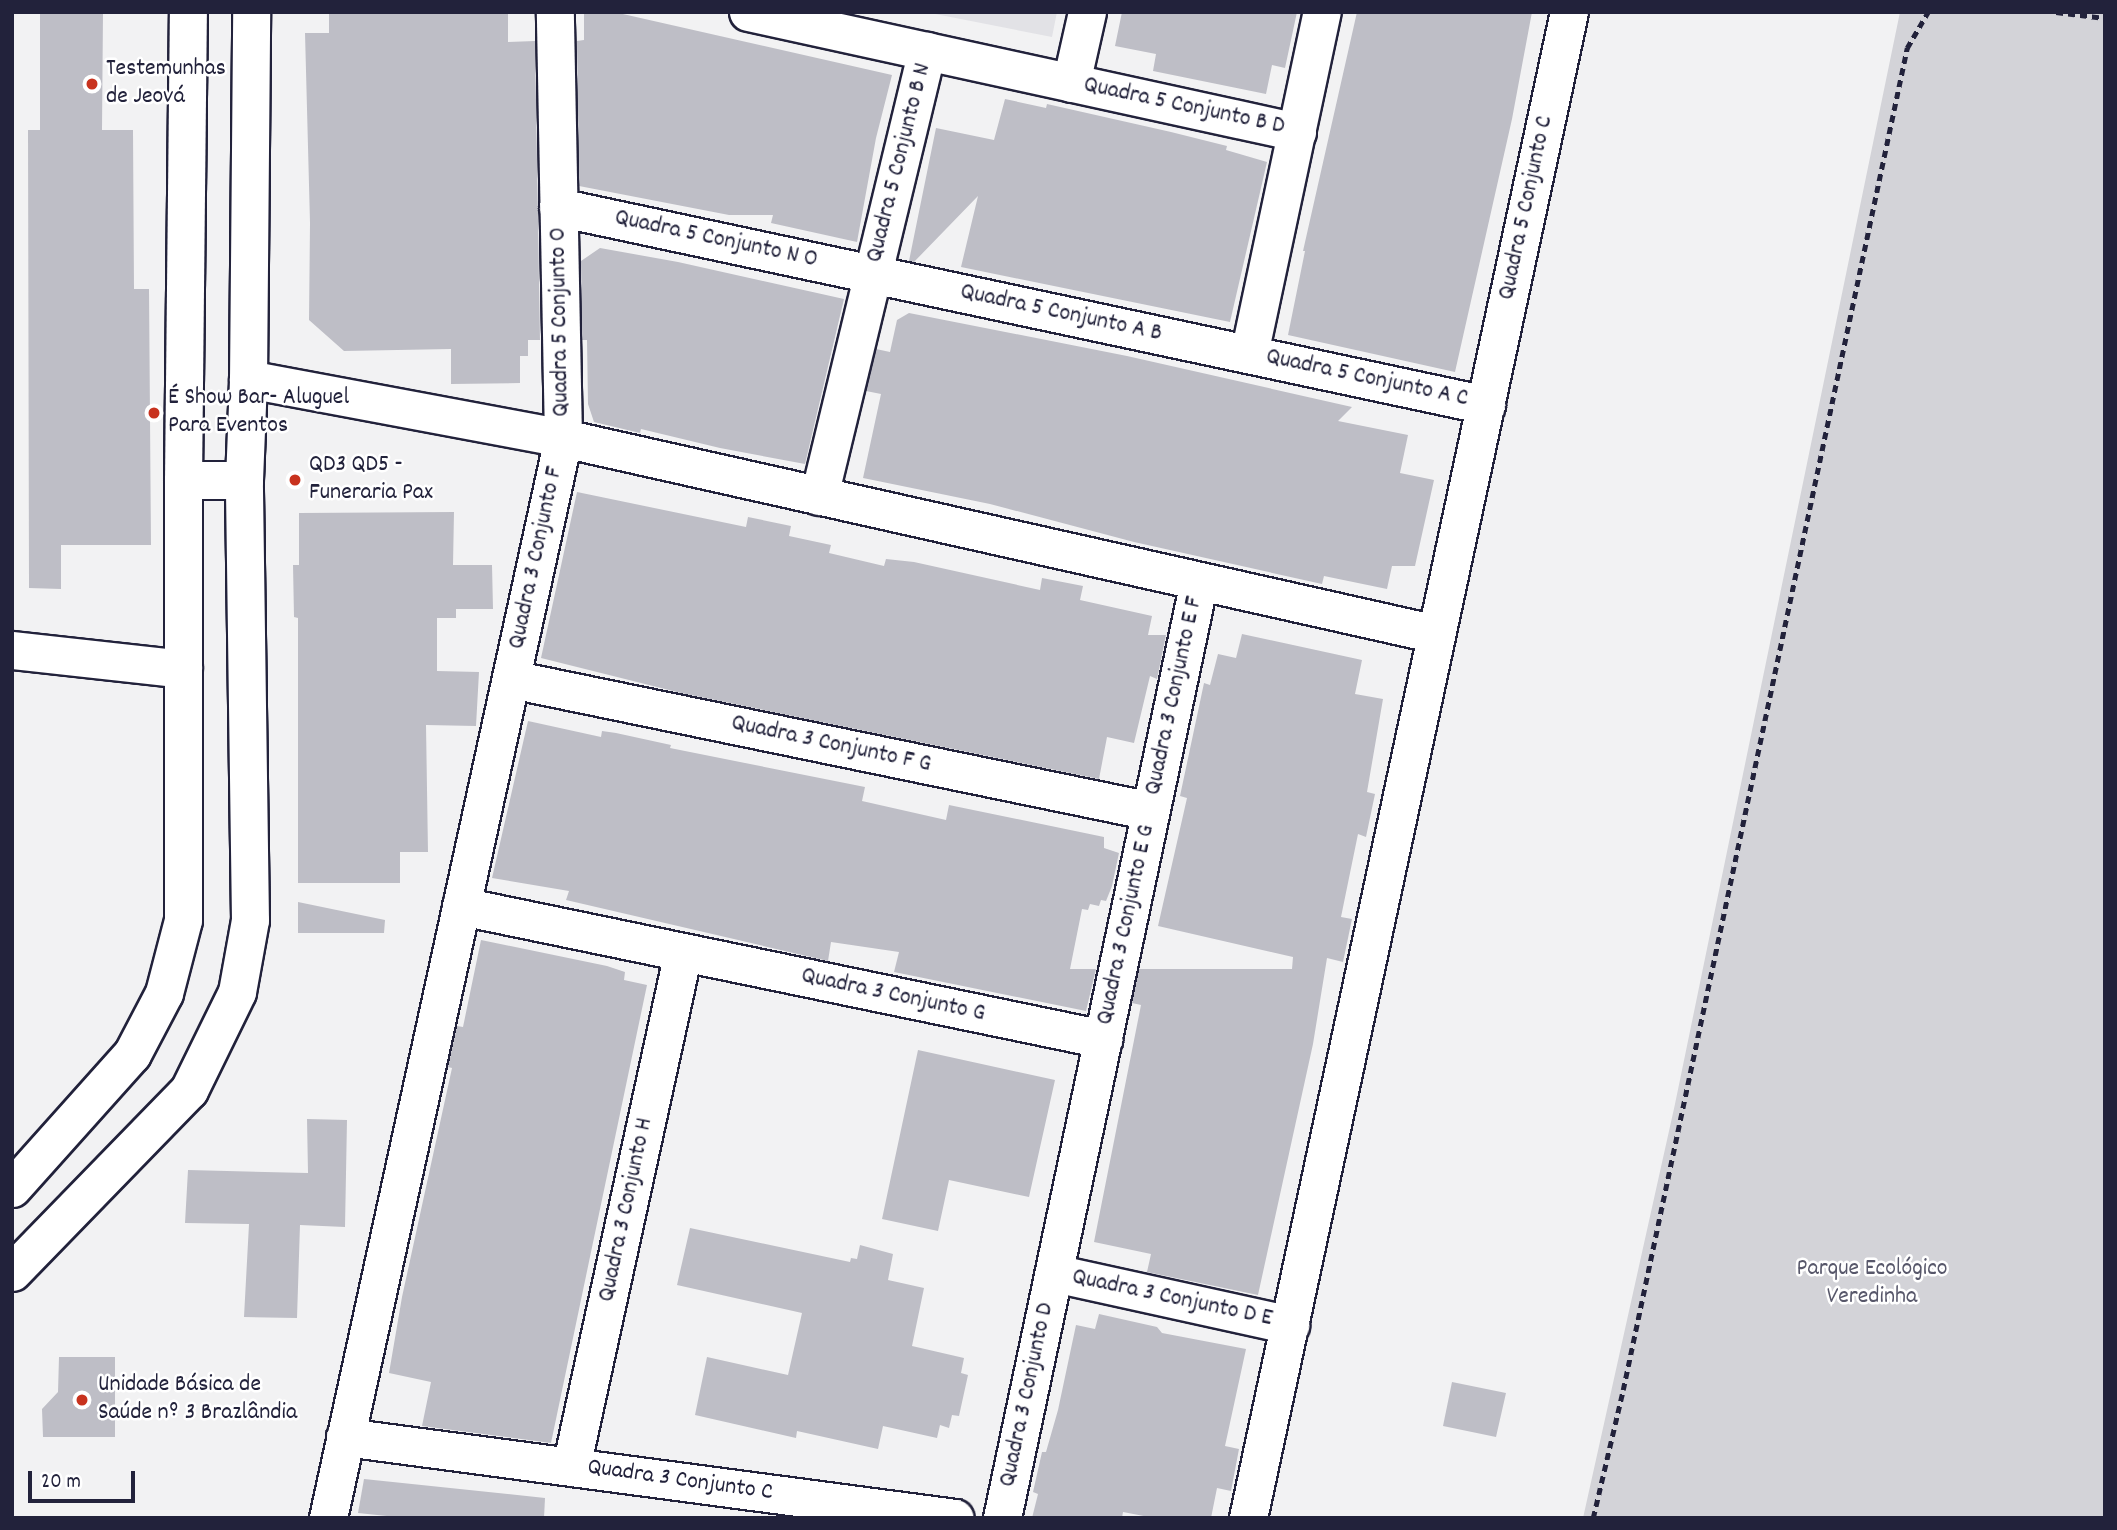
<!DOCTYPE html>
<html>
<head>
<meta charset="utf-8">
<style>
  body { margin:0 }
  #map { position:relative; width:2117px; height:1530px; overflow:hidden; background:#f2f2f3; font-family:Dekko,sans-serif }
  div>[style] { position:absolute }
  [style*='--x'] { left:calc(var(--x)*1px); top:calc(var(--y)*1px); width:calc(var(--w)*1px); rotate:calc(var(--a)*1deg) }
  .built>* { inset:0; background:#e2e2e6 }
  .green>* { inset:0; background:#d3d3d8 }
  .building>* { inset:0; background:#bebec6 }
  .path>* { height:4.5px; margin-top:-2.25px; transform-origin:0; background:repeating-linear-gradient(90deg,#22223b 0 7px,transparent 0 12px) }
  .roads { filter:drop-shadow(2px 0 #22223b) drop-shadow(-2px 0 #22223b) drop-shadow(0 2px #22223b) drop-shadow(0 -2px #22223b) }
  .minor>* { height:37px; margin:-18.5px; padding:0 18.5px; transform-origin:18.5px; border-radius:18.5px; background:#fff }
  .dots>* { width:19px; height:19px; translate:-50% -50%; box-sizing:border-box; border:4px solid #fff; border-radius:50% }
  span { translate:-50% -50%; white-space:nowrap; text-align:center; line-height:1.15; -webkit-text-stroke:5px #fff; paint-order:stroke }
  .poi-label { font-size:24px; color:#22223b }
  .left { translate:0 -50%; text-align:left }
  .street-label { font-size:24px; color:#22223b }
  .park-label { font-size:24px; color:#57576a }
  .frame { position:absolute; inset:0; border:14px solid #22223b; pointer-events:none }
  .scale { position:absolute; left:28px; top:1471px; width:107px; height:32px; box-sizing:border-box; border:4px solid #22223b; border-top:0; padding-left:9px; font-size:21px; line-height:24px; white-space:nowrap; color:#22223b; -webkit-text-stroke:5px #fff; paint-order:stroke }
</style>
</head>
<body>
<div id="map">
  <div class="built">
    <i style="clip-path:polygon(925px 12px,1057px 12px,1052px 37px)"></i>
  </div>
  <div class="green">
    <i style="clip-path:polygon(1900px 12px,2105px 12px,2105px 1518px,1583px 1518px,1675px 1104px)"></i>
  </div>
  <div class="building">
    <i style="clip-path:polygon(40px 12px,103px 12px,102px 130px,133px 130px,134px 289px,149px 289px,151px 545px,61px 545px,61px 589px,29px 588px,28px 130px,40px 130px)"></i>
    <i style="clip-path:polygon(329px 12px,508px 12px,508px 42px,535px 41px,540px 340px,528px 340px,528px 356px,520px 356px,520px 383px,451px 384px,451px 349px,344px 351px,309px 320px,310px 223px,305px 33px,329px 33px)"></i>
    <i style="clip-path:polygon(584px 12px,614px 12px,892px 75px,876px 138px,857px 242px,771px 223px,773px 215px,729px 215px,579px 186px,577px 41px,584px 40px)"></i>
    <i style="clip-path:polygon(1122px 12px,1297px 12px,1285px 68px,1272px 65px,1266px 94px,1153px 71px,1156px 54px,1115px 46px)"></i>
    <i style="clip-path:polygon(1357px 12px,1532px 12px,1512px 119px,1455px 372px,1288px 335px,1305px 251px,1303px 251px)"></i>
    <i style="clip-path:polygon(1005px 99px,1046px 108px,1047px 104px,1171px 132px,1227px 146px,1226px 150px,1267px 162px,1230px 322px,961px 267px,978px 196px,914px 262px,909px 261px,936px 128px,994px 140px)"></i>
    <i style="clip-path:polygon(600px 248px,678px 262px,844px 299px,805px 464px,720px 448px,641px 429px,640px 433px,594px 422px,588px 404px,587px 340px,582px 340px,581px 261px)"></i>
    <i style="clip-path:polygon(909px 313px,1127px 356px,1352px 407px,1338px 421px,1408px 435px,1400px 473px,1434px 480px,1415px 566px,1392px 566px,1387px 589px,1324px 576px,1322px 584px,1134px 542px,990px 504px,863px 478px,881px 394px,866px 391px,876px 349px,890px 352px,897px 320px)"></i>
    <i style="clip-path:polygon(577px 492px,746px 527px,748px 517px,791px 526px,789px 536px,831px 545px,829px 553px,884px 566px,886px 559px,914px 562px,1040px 590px,1042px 578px,1083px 586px,1080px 600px,1152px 616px,1148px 635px,1166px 635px,1157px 679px,1150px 676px,1134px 743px,1107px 737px,1099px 779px,681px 693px,541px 658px)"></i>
    <i style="clip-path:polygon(454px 512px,453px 565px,492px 565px,493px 609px,456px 609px,456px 618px,437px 618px,437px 671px,479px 672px,476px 726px,426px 725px,428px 852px,400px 852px,400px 883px,298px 883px,298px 618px,294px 617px,293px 565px,299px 565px,299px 513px)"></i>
    <i style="clip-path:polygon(1242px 634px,1362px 660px,1355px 694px,1383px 699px,1367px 792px,1375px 794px,1366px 837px,1358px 834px,1341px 917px,1352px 919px,1343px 962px,1327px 958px,1313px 1044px,1258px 1295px,1147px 1272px,1151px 1254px,1094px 1242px,1141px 1005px,1132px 1003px,1139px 969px,1292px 969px,1293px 957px,1158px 926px,1187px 798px,1180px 796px,1204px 683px,1210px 685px,1218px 654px,1236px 658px)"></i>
    <i style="clip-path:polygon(528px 721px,601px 737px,602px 731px,616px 733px,671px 745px,670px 748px,865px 787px,862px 801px,946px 820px,949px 805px,1104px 837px,1104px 848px,1119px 853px,1112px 886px,1106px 901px,1101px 900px,1099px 906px,1090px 904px,1088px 910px,1082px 909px,1070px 969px,1096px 969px,1086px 1011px,894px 972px,899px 952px,831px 942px,828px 961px,566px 900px,569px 891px,492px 878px)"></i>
    <i style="clip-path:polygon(298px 902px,385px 920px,384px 933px,298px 933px)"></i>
    <i style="clip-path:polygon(481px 940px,607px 966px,625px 972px,624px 980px,647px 985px,551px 1443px,422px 1426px,431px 1382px,389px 1373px,402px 1297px,452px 1068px,448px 1067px,457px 1026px,463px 1027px)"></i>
    <i style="clip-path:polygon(918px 1050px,1055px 1080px,1029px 1197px,949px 1180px,938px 1231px,882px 1219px)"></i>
    <i style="clip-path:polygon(307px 1119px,347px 1120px,345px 1227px,300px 1225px,297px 1318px,244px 1317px,249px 1224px,185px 1223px,188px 1170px,308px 1173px)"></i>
    <i style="clip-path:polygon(690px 1228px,850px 1262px,851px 1258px,857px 1259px,860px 1245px,893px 1254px,888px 1280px,924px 1288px,912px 1346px,964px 1358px,961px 1373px,968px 1375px,959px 1416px,952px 1415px,949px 1428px,940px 1425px,937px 1438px,883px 1426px,878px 1449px,797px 1431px,796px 1438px,695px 1415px,707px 1357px,788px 1375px,802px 1313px,677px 1285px)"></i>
    <i style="clip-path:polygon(1099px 1314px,1157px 1327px,1162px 1333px,1246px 1349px,1225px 1446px,1239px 1449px,1231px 1491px,1217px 1488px,1211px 1518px,1154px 1518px,1123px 1512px,1122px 1518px,1032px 1518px,1038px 1494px,1033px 1492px,1042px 1452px,1046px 1452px,1058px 1410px,1076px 1325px,1095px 1329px)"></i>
    <i style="clip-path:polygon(59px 1357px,115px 1357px,115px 1437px,43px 1437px,42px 1409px,58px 1392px)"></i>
    <i style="clip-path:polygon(1452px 1382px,1506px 1393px,1496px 1437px,1443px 1426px)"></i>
    <i style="clip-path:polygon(364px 1479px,545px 1498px,544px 1518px,406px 1518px,358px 1513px)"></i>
  </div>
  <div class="path">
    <i style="--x:2056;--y:12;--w:49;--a:7"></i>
    <i style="--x:1593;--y:1518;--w:131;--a:-76.8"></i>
    <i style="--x:1623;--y:1390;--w:1372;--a:-78.05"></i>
    <i style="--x:1907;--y:48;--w:42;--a:-59.7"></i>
  </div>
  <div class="roads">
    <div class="minor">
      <i style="--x:748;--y:12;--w:562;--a:12.33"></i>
      <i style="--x:1071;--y:83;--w:73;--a:-77.3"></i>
      <i style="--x:558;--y:207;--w:949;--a:12.04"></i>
      <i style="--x:1249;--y:354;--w:350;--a:-78"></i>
      <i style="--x:248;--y:379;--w:320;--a:10.6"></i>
      <i style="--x:563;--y:438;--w:895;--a:12.65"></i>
      <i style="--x:183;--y:480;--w:61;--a:0"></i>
      <i style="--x:819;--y:496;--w:458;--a:-76.4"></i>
      <i style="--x:12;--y:650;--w:172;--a:6.3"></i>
      <i style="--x:511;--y:679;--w:653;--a:11.65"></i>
      <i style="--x:461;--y:906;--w:656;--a:11.7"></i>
      <i style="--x:12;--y:1188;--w:180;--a:-48.2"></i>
      <i style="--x:132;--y:1054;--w:69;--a:-62.3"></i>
      <i style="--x:164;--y:993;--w:75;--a:-75.4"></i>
      <i style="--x:183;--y:920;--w:440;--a:-90"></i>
      <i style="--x:183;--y:480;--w:468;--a:-89.4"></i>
      <i style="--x:12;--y:1272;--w:254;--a:-45.8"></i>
      <i style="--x:189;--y:1090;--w:109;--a:-63.9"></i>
      <i style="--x:237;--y:992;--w:73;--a:-79.8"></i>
      <i style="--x:250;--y:920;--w:440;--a:-90.8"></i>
      <i style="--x:244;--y:480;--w:101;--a:-87.7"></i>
      <i style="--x:248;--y:379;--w:367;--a:-89.5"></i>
      <i style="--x:1054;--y:1273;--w:242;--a:12.4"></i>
      <i style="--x:345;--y:1437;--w:615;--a:7.56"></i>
      <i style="--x:571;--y:1467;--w:527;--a:-77.73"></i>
      <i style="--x:328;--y:1518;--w:1105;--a:-77.72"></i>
      <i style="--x:563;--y:438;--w:426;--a:-91.1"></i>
      <i style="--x:1002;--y:1518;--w:957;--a:-78.13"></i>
      <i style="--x:1248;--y:1518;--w:1540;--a:-77.97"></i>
    </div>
  </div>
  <div class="dots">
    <i style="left:92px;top:84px;background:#c8321e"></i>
    <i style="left:154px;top:413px;background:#c8321e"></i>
    <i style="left:295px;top:480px;background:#c8321e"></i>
    <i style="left:82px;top:1400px;background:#c8321e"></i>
  </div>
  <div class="poi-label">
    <span class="left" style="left:106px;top:84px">Testemunhas<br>de Jeová</span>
    <span class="left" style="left:168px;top:413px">É Show Bar- Aluguel<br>Para Eventos</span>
    <span class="left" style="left:309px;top:480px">QD3 QD5 -<br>Funeraria Pax</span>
    <span class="left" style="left:98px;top:1400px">Unidade Básica de<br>Saúde nº 3 Brazlândia</span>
  </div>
  <div class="street-label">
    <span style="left:1184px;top:107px;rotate:12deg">Quadra 5 Conjunto B D</span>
    <span style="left:900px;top:163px;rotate:-76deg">Quadra 5 Conjunto B N</span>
    <span style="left:1527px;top:208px;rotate:-78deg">Quadra 5 Conjunto C</span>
    <span style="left:716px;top:240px;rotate:12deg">Quadra 5 Conjunto N O</span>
    <span style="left:1061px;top:314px;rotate:12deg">Quadra 5 Conjunto A B</span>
    <span style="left:561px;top:322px;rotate:-91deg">Quadra 5 Conjunto O</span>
    <span style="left:1367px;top:379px;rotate:12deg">Quadra 5 Conjunto A C</span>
    <span style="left:537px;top:558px;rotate:-78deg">Quadra 3 Conjunto F</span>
    <span style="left:1175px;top:696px;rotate:-78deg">Quadra 3 Conjunto E F</span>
    <span style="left:831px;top:745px;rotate:12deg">Quadra 3 Conjunto F G</span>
    <span style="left:1127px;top:925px;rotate:-78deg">Quadra 3 Conjunto E G</span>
    <span style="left:893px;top:996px;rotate:12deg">Quadra 3 Conjunto G</span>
    <span style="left:627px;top:1210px;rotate:-78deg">Quadra 3 Conjunto H</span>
    <span style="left:1172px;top:1299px;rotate:12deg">Quadra 3 Conjunto D E</span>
    <span style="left:1028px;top:1395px;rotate:-78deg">Quadra 3 Conjunto D</span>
    <span style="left:680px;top:1481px;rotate:8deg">Quadra 3 Conjunto C</span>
  </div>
  <div class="park-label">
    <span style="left:1872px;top:1284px">Parque Ecológico<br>Veredinha</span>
  </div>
  <div class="frame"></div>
  <div class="scale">20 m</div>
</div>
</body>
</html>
